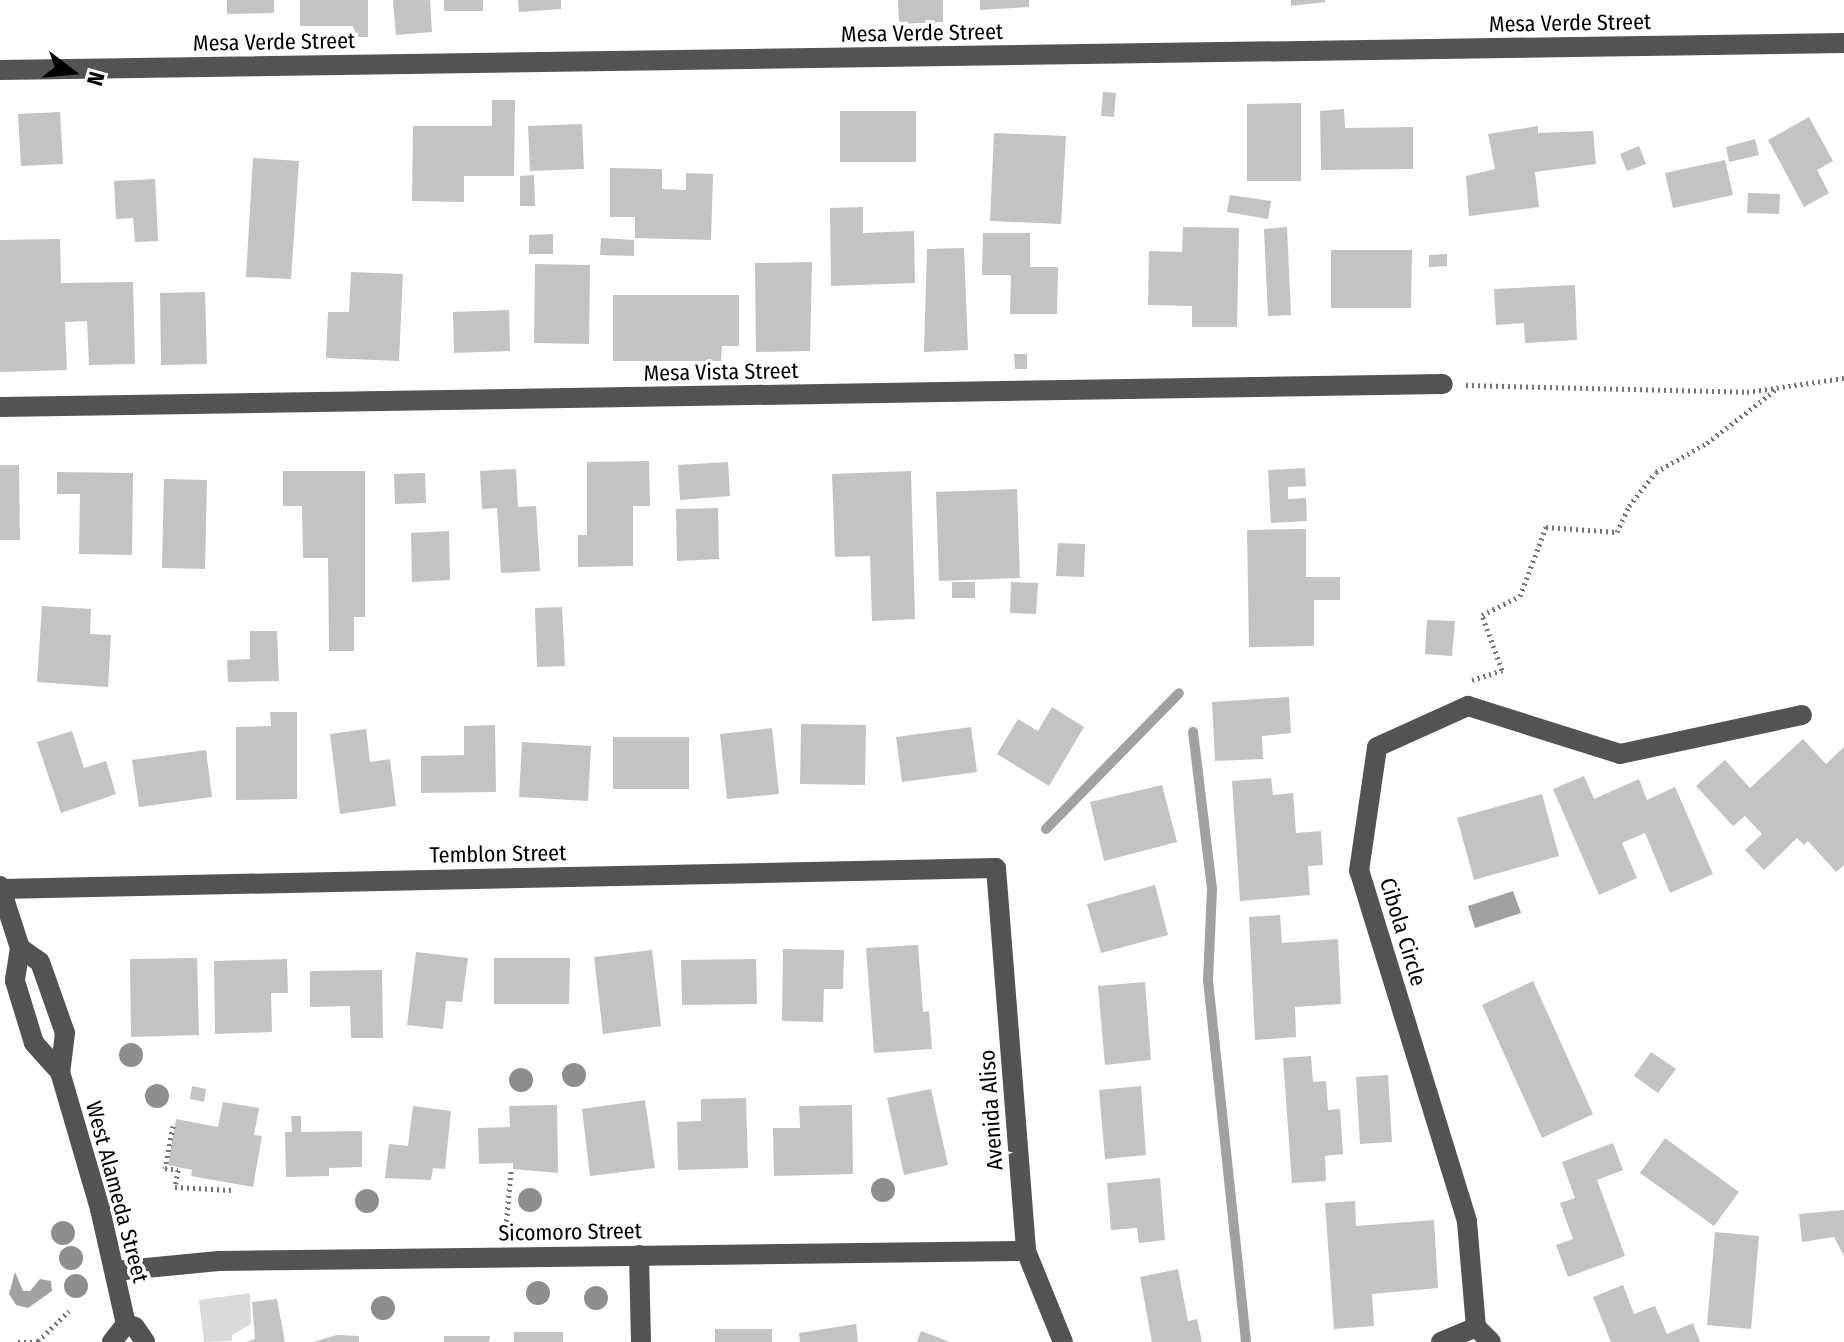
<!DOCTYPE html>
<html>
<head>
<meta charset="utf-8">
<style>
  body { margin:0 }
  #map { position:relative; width:1844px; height:1342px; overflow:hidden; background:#fff; font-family:"Fira Sans Condensed",sans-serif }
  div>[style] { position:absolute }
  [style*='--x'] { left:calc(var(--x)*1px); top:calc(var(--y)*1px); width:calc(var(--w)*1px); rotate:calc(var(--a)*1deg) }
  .green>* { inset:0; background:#dadada }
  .water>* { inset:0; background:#a1a1a1 }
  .stream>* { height:10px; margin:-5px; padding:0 5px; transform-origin:5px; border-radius:5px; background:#a1a1a1 }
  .building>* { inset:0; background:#c3c3c3 }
  .path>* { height:5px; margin-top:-2.5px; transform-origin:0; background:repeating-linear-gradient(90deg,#757575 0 2px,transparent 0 6px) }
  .minor>* { height:20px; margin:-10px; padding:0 10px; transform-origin:10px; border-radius:10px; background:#535353 }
  .trees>* { width:24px; height:24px; margin:-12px; border-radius:50%; background:#8e8e8e }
  span { translate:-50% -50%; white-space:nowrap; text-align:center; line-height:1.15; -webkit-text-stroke:7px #fff; paint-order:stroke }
  .street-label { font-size:22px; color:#000 }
  .north { position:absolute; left:32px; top:32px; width:80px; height:80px; -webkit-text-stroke:6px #fff; paint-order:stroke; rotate:106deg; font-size:22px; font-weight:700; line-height:32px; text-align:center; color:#000 }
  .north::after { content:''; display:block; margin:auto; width:28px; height:36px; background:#000; clip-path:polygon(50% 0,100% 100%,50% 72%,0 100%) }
</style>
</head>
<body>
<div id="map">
  <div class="green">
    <i style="clip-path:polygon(250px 1293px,251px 1324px,232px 1335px,232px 1341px,204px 1342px,199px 1300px)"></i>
  </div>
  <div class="water">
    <i style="clip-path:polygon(1513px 891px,1521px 913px,1475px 928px,1468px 906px)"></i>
    <i style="clip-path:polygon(15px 1272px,23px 1291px,30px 1291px,40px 1279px,51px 1281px,52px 1291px,28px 1308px,16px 1305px,9px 1294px)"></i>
  </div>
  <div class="stream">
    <i style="--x:1193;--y:732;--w:158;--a:83.1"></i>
    <i style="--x:1212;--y:889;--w:91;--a:92.5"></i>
    <i style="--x:1208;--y:980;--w:364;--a:84"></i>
    <i style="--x:1046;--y:829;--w:190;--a:-45.6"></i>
  </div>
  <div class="building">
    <i style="clip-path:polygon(227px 0,274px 0,274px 13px,227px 14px)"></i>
    <i style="clip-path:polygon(300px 0,368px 0,368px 37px,354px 37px,353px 26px,300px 26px)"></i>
    <i style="clip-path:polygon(393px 0,430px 0,432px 32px,396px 35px)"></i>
    <i style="clip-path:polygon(444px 0,483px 0,483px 11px,444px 11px)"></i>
    <i style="clip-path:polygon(518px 0,561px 0,561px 9px,519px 12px)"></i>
    <i style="clip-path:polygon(898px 0,943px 0,943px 22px,899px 24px)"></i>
    <i style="clip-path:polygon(980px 0,1029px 0,1029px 7px,980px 10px)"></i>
    <i style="clip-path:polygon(1291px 0,1325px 0,1325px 2px,1291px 6px)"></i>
    <i style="clip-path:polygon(1103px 92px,1116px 93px,1114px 117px,1101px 116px)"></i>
    <i style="clip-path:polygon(492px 100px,515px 100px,514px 176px,464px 176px,464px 202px,412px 201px,413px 126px,492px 126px)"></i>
    <i style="clip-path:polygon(1301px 103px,1301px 181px,1247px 181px,1247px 104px)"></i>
    <i style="clip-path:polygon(1344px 109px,1345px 128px,1413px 127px,1413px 169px,1321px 170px,1320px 111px)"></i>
    <i style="clip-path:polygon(840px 111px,916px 111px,916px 162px,840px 162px)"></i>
    <i style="clip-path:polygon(60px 112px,63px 164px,21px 166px,18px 114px)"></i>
    <i style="clip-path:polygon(1809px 117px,1833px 161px,1817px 170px,1829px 193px,1804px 207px,1768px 140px)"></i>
    <i style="clip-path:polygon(582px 124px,584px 169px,530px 171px,528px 126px)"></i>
    <i style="clip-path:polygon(1538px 126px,1538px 133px,1593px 131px,1596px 164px,1535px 172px,1539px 207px,1469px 216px,1466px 176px,1495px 169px,1488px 134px)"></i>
    <i style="clip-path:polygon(994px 133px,1066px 136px,1061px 224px,990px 221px)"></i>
    <i style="clip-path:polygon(1755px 139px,1759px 155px,1729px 162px,1726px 147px)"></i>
    <i style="clip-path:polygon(1639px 146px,1646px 164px,1627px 171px,1620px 154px)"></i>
    <i style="clip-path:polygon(253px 158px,299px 161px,291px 279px,246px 277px)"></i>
    <i style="clip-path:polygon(1725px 160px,1733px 195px,1673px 208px,1665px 173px)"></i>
    <i style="clip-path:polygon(610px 168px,662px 169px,662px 189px,686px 190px,686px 173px,713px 174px,711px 240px,635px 238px,635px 217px,610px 217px)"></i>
    <i style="clip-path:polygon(534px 175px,535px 206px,520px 206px,520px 176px)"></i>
    <i style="clip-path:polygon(155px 179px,158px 241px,135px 242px,133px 218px,116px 219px,114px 181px)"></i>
    <i style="clip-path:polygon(1748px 193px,1780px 194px,1779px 214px,1747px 213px)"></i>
    <i style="clip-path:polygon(1230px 195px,1271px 201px,1268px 219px,1227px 212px)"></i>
    <i style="clip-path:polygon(863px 207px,863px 233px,914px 231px,915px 283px,831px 286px,830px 208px)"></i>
    <i style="clip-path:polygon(1183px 227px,1239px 228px,1237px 327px,1192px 327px,1192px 306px,1148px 305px,1149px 251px,1182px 252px)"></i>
    <i style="clip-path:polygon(1287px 227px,1291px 315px,1268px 316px,1264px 229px)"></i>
    <i style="clip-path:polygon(983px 233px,1030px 233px,1030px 267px,1058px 267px,1057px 314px,1010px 314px,1011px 275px,982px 275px)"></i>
    <i style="clip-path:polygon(553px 234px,553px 254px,529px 254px,529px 235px)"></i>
    <i style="clip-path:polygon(601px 238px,634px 240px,634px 256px,600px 255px)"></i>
    <i style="clip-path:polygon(60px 239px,61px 283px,133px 282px,135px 364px,89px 365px,87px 321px,65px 322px,67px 370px,0 372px,0 240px)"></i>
    <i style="clip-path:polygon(964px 248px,968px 350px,924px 352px,927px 249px)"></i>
    <i style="clip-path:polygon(1331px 250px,1412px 250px,1411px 308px,1331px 308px)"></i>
    <i style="clip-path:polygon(1447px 254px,1447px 266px,1429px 267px,1429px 255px)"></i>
    <i style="clip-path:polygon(812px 262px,810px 351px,756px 352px,755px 263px)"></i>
    <i style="clip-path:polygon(535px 264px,590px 265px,589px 344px,534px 343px)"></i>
    <i style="clip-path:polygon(351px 272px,403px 274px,399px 361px,326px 358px,328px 312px,349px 312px)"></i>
    <i style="clip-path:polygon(1575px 285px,1577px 340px,1525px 343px,1524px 323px,1496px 325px,1494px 289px)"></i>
    <i style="clip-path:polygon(205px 292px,207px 364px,161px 365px,160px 293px)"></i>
    <i style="clip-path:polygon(613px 295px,739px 295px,739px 346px,722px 346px,721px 361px,613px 361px)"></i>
    <i style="clip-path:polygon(509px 310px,510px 351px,454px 353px,453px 312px)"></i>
    <i style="clip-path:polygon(1014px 354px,1027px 354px,1027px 369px,1015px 369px)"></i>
    <i style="clip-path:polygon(649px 461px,650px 506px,633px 506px,633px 566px,578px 567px,578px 535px,587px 535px,587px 462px)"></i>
    <i style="clip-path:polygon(728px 462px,730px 496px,680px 500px,678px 465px)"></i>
    <i style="clip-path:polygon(0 465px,19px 465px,20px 540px,0 540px)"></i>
    <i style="clip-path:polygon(1305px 468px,1306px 486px,1288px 487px,1288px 499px,1306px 498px,1307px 521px,1271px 523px,1268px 470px)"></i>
    <i style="clip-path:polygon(516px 469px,518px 507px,536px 506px,540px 571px,501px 573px,497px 508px,482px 509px,480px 471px)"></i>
    <i style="clip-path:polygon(283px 471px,365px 471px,365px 617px,354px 617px,354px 651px,329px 651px,328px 558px,303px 558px,302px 506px,283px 506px)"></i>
    <i style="clip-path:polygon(911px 471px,915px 619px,872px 621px,870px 556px,835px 557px,832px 474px)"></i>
    <i style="clip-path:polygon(57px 472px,133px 473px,132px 555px,79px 554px,80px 494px,57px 494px)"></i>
    <i style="clip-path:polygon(425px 473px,426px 503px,395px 504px,394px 474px)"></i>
    <i style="clip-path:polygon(164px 479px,207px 480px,205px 569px,162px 568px)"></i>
    <i style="clip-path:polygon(1017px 489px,1020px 578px,939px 581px,936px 492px)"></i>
    <i style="clip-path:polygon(718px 508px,719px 559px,677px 561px,676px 509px)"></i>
    <i style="clip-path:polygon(1306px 529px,1306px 577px,1340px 577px,1340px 600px,1314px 600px,1314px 646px,1249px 647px,1247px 530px)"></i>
    <i style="clip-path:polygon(449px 531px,450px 580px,412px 582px,411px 533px)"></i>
    <i style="clip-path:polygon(1058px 543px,1085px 544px,1084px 577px,1056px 576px)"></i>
    <i style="clip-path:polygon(952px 582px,975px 582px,975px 598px,952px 598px)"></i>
    <i style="clip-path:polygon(1011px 582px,1038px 583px,1036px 614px,1010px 613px)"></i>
    <i style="clip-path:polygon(42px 606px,91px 609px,90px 634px,111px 635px,108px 687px,37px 682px)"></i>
    <i style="clip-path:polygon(562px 607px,565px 666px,537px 667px,535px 608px)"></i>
    <i style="clip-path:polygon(1427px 620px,1455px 621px,1452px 656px,1425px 654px)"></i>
    <i style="clip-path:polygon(250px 631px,277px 631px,279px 681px,228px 682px,227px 660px,250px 659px)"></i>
    <i style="clip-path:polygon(1289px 697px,1291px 733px,1262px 736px,1263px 759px,1215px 761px,1212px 702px)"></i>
    <i style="clip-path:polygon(1052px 707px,1084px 727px,1049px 786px,997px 754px,1018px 719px,1038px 731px)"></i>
    <i style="clip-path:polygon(270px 712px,297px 712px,297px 799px,236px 800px,236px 727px,271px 726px)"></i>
    <i style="clip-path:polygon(801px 724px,866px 725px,865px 785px,800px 784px)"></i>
    <i style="clip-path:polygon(495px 725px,496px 792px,421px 793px,421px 756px,464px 755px,464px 726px)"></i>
    <i style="clip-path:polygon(971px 727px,977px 772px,902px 782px,896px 737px)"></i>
    <i style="clip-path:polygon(772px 728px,779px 794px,727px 799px,720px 734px)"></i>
    <i style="clip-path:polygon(366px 729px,370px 762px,390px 759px,396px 806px,340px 814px,330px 734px)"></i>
    <i style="clip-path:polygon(72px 731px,84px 768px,106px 761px,116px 794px,61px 813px,37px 742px)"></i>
    <i style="clip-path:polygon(613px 737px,689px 737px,689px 789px,613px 789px)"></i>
    <i style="clip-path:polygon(1803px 739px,1826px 764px,1844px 747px,1844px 865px,1836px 872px,1808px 841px,1804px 845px,1797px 838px,1764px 870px,1745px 850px,1762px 834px,1745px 816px,1733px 826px,1696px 786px,1725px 760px,1750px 788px)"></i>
    <i style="clip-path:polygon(522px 742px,591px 746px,588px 801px,519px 797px)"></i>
    <i style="clip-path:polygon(206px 750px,212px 797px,139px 807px,132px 760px)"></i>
    <i style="clip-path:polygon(1584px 776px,1594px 799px,1639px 779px,1647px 800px,1675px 787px,1713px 874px,1670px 893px,1645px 833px,1622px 843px,1637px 878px,1599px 895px,1553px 789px)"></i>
    <i style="clip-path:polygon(1271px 778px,1273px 795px,1293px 793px,1296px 833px,1321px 831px,1323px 865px,1308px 866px,1310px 895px,1240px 901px,1232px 781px)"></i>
    <i style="clip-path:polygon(1162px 785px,1177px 842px,1104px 861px,1090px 802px)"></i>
    <i style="clip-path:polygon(1542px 794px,1559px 856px,1474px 880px,1457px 818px)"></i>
    <i style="clip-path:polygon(1155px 885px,1168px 935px,1101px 953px,1087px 904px)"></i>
    <i style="clip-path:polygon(1280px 915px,1282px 943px,1338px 939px,1341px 1004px,1295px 1007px,1296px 1037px,1255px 1040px,1249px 917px)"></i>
    <i style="clip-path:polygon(918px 945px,923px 1012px,929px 1011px,932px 1049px,874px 1053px,866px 948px)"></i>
    <i style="clip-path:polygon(783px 949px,844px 950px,843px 989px,824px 989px,823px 1022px,782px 1021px)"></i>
    <i style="clip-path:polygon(652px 950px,661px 1026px,603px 1034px,594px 957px)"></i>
    <i style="clip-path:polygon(416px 952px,468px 958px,462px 1002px,446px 1001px,443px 1029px,407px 1025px)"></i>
    <i style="clip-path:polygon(197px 958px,199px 1035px,131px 1037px,130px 959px)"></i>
    <i style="clip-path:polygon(494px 958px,570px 958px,569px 1004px,494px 1004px)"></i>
    <i style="clip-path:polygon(287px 959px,288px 993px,271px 993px,272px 1032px,215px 1034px,214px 961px)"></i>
    <i style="clip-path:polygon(756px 959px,757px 1004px,682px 1005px,681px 960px)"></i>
    <i style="clip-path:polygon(382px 970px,383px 1038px,351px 1038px,350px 1006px,310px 1007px,310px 971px)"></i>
    <i style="clip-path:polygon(1533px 981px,1593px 1114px,1542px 1138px,1482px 1005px)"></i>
    <i style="clip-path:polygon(1145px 982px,1151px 1060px,1105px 1065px,1098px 986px)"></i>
    <i style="clip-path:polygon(1651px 1052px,1676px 1069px,1658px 1093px,1634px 1076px)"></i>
    <i style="clip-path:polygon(1311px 1056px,1313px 1082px,1326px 1081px,1328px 1110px,1340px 1109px,1343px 1154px,1325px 1156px,1326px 1181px,1292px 1183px,1283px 1058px)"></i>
    <i style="clip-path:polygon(1388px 1075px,1392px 1142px,1360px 1144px,1356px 1077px)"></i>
    <i style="clip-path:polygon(192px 1086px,206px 1089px,204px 1102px,190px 1099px)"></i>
    <i style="clip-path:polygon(1141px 1086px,1146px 1155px,1105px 1159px,1099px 1090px)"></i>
    <i style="clip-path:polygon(931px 1089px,948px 1165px,904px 1175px,887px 1098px)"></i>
    <i style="clip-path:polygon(746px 1098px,748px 1168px,678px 1170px,677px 1122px,701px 1121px,701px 1099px)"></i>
    <i style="clip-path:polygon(645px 1100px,655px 1168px,590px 1176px,582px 1109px)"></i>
    <i style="clip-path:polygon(223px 1102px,259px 1108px,254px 1135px,262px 1136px,253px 1187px,191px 1176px,192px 1170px,168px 1165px,176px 1119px,218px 1127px)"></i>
    <i style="clip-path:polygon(557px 1105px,558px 1173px,513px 1169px,513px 1163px,479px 1164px,478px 1128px,510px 1127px,509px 1106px)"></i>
    <i style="clip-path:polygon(852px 1105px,853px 1174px,774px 1176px,773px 1128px,800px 1128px,799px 1106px)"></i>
    <i style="clip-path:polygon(413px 1106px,451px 1111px,445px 1169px,433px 1168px,431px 1180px,385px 1178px,389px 1144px,408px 1146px)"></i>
    <i style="clip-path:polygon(291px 1116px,301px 1116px,301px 1132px,362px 1131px,362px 1167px,329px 1168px,329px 1176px,286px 1177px,285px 1132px,292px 1132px)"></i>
    <i style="clip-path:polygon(1665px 1138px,1739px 1192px,1714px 1226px,1640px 1173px)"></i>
    <i style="clip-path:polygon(1613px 1143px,1623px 1170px,1597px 1180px,1625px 1256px,1568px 1277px,1556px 1245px,1573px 1239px,1560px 1203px,1575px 1198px,1562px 1162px)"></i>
    <i style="clip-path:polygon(1160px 1178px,1165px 1240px,1139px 1243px,1137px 1228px,1111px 1230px,1107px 1183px)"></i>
    <i style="clip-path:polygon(1355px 1201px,1356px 1226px,1434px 1220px,1438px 1288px,1372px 1294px,1374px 1326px,1334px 1329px,1325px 1203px)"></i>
    <i style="clip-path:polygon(1844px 1210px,1844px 1256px,1834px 1237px,1802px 1242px,1799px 1214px)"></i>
    <i style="clip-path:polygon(1715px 1232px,1759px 1236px,1751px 1329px,1707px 1325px)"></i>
    <i style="clip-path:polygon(1178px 1269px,1188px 1321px,1197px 1319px,1202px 1342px,1152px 1342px,1140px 1277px)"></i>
    <i style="clip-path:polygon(1623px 1285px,1634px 1314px,1655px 1306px,1667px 1334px,1693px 1323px,1700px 1342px,1611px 1342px,1593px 1297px)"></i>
    <i style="clip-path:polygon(277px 1299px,285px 1342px,246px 1342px,255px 1339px,252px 1302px)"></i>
    <i style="clip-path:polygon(856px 1324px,858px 1342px,800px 1342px,799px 1333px)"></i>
    <i style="clip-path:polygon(715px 1329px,772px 1329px,772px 1342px,715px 1342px)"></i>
    <i style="clip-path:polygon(921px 1331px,950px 1342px,917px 1342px)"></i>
    <i style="clip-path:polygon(514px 1332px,563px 1332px,563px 1342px,514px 1342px)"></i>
    <i style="clip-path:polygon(337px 1335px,359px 1336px,359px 1342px,313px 1342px)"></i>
    <i style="clip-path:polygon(444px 1336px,490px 1336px,489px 1342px,444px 1342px)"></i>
  </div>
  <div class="path">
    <i style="--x:1466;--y:385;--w:281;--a:1.4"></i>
    <i style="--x:1747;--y:392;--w:98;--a:-8.2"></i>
    <i style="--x:1472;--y:680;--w:32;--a:-18"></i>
    <i style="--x:1502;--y:670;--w:59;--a:-110"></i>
    <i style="--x:1482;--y:615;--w:42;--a:-26.6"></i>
    <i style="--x:1520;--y:596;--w:74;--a:-69.4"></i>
    <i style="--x:1546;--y:527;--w:71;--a:4"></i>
    <i style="--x:1617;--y:532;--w:29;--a:-65"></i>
    <i style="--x:1629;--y:506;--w:43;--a:-51.5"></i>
    <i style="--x:1656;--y:472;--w:59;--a:-29.6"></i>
    <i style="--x:1707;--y:443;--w:90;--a:-37.8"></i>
    <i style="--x:173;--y:1126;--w:43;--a:100.8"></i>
    <i style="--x:165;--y:1168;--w:13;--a:9"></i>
    <i style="--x:178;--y:1170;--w:17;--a:100"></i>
    <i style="--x:175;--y:1187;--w:56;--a:3.1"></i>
    <i style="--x:506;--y:1227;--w:56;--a:-84.9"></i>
    <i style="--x:38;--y:1341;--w:43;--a:-44.1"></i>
    <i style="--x:18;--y:1342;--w:20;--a:0"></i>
  </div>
  <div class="minor">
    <i style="--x:0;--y:70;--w:1844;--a:-0.84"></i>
    <i style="--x:0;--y:407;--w:1443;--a:-0.91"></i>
    <i style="--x:0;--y:886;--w:65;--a:72.1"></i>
    <i style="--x:20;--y:948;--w:33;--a:99"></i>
    <i style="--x:15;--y:981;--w:65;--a:73"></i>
    <i style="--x:34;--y:1043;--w:39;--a:48"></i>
    <i style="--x:1;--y:889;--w:995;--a:-1.21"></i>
    <i style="--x:996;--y:868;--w:384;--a:85.5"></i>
    <i style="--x:1026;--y:1251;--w:98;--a:67.9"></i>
    <i style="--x:20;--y:948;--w:24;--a:35"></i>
    <i style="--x:40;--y:962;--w:75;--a:70.6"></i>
    <i style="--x:65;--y:1033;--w:39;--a:97"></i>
    <i style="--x:60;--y:1072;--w:143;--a:73.7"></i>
    <i style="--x:100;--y:1209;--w:118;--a:77.3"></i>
    <i style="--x:639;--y:1255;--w:87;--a:88.7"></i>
    <i style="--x:115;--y:1271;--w:104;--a:-5.5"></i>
    <i style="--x:219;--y:1261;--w:807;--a:-0.71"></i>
    <i style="--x:126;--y:1324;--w:9;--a:18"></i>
    <i style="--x:135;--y:1327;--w:18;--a:56"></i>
    <i style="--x:1476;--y:1327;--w:106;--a:-94.9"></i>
    <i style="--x:1467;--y:1221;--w:366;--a:-107.1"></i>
    <i style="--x:1359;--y:871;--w:125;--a:-81.7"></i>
    <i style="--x:1377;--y:747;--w:100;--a:-24.3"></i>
    <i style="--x:1468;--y:706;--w:159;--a:17.5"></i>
    <i style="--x:1620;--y:754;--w:186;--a:-12.1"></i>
    <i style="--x:1476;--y:1327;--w:21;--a:45"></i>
    <i style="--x:112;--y:1342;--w:23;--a:-52"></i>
    <i style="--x:1441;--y:1342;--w:38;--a:-23"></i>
  </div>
  <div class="trees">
    <i style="left:131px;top:1055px"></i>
    <i style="left:574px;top:1075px"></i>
    <i style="left:521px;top:1080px"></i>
    <i style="left:157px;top:1096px"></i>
    <i style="left:883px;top:1190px"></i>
    <i style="left:530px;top:1200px"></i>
    <i style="left:367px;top:1201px"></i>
    <i style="left:63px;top:1233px"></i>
    <i style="left:71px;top:1258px"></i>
    <i style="left:76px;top:1286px"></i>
    <i style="left:538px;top:1293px"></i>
    <i style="left:596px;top:1298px"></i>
    <i style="left:383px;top:1308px"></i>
  </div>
  <div class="street-label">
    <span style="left:1570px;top:23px;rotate:-1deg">Mesa Verde Street</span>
    <span style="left:922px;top:33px;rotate:-1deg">Mesa Verde Street</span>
    <span style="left:274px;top:42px;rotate:-1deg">Mesa Verde Street</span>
    <span style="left:721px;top:372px;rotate:-1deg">Mesa Vista Street</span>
    <span style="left:498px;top:854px;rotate:-1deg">Temblon Street</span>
    <span style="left:1403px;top:932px;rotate:73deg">Cibola Circle</span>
    <span style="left:991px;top:1110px;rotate:-94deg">Avenida Aliso</span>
    <span style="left:117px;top:1192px;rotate:75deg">West Alameda Street</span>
    <span style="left:570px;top:1232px;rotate:-1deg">Sicomoro Street</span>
  </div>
  <div class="north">N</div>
</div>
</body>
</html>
